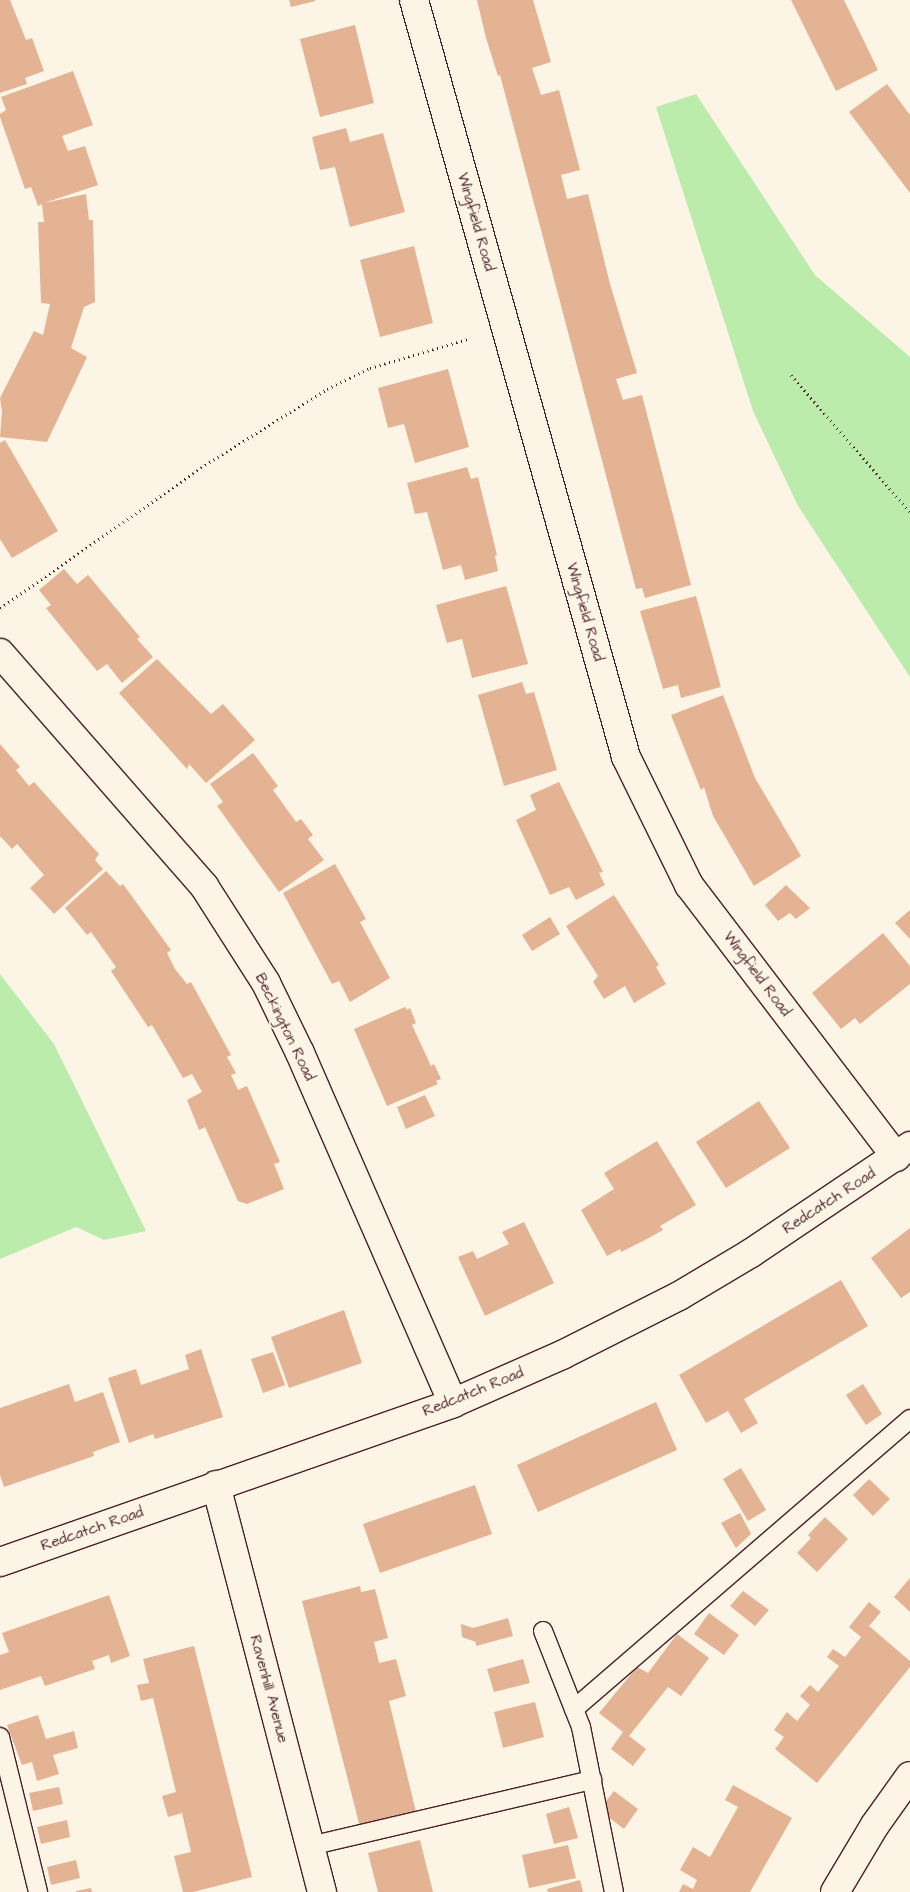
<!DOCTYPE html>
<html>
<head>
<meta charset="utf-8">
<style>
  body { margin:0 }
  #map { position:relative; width:910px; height:1892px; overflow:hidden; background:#fcf5e5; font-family:"Architects Daughter",sans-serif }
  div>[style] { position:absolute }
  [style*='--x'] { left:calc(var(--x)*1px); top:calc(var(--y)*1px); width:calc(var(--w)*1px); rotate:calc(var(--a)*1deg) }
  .green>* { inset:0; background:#bcecac }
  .building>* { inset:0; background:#e3b394 }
  .path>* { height:3px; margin-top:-1.5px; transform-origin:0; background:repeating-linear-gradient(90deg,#4a1f2b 0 1px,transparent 0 5px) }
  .roads { filter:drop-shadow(1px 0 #4a1f2b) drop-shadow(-1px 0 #4a1f2b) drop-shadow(0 1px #4a1f2b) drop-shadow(0 -1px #4a1f2b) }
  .lane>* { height:18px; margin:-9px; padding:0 9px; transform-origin:9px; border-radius:9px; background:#fcf5e5 }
  .street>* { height:28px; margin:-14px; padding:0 14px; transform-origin:14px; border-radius:14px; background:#fcf5e5 }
  .secondary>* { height:28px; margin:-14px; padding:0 14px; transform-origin:14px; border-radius:14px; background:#fcf5e5 }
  span { translate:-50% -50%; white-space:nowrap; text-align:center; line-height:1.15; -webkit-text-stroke:4px #fcf5e5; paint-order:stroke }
  .street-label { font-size:15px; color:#4a1f2b }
</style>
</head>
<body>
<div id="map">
  <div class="green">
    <i style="clip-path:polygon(696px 94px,815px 275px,910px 357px,910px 677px,798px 506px,753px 411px,656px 107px)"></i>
    <i style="clip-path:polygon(0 974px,54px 1044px,146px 1231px,104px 1240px,76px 1227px,0 1259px)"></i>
  </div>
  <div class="building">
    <i style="clip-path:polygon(0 0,10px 0,26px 40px,32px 38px,44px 71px,25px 78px,27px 84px,0 93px)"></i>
    <i style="clip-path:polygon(289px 0,315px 0,315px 1px,291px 7px)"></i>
    <i style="clip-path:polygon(477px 0,533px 0,551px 62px,532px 68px,541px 95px,559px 90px,580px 170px,561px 175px,567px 199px,588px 194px,610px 284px,637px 373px,616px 379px,623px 400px,642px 395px,691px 585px,645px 598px,642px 588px,636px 589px,500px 75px,498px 76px,486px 38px)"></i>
    <i style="clip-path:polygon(791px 0,844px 0,878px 70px,836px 91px)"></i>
    <i style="clip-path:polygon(355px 25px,374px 103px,320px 117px,300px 39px)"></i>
    <i style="clip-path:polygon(73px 71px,93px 125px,62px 136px,68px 151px,85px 146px,98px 185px,44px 203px,86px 194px,89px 220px,93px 220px,95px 302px,84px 307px,71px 348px,87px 357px,47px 442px,0 437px,2px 412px,0 398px,34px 331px,43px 335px,50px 304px,41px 303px,38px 222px,44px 222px,42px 204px,38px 206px,31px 187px,25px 189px,0 117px,0 114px,6px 110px,1px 97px)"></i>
    <i style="clip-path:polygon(887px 84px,910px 115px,910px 193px,849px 112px)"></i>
    <i style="clip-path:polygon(346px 128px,350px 142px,383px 133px,405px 212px,350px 227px,335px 167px,320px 170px,312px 137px)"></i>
    <i style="clip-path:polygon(414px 246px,433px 323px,380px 337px,360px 260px)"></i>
    <i style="clip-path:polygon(448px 369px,469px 447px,415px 463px,404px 424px,388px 428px,378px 388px)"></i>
    <i style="clip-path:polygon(5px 440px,58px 531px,12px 558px,0 539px,0 443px)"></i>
    <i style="clip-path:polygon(467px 467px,471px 479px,478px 477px,497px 555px,495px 556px,498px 571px,465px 580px,461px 565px,443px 570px,427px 512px,415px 514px,407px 483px)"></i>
    <i style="clip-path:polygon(64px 569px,77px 584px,88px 575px,140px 637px,137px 639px,153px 657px,122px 683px,107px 664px,97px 671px,46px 608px,51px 605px,39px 590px)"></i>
    <i style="clip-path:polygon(506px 586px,528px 664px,472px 678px,462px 639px,447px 643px,436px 605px)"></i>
    <i style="clip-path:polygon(696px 596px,721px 687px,681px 698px,678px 685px,663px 689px,640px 611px)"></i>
    <i style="clip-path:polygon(157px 659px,211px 714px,223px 704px,255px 740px,206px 783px,189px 764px,187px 769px,119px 693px)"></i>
    <i style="clip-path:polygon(522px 682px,526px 694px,534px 692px,557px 770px,504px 786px,478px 695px)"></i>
    <i style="clip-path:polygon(723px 695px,755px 778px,801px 856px,754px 886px,713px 816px,704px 787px,701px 790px,671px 715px)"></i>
    <i style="clip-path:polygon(0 744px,20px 767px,16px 770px,29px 786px,34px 782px,99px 854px,95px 860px,103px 869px,54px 914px,30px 888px,44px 875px,17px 844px,12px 849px,0 836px)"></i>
    <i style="clip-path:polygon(253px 753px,278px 786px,273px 790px,296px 822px,301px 819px,313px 835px,308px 839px,324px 860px,279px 892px,217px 806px,223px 802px,210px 784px)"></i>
    <i style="clip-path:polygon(559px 782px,603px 872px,599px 873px,605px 885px,576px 900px,569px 887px,550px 895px,516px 820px,536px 810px,530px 795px)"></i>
    <i style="clip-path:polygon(335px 864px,366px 919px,360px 922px,390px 978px,350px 1002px,339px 981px,332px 984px,283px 893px)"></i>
    <i style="clip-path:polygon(106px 871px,120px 886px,123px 884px,171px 950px,167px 953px,175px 969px,187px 984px,191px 982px,231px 1055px,227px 1057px,236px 1073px,231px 1075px,238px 1090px,247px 1086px,280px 1162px,274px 1164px,284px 1189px,247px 1204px,238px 1201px,205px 1127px,199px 1130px,187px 1100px,202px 1092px,192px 1074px,183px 1078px,152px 1025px,148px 1027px,111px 971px,116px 967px,91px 932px,87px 935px,65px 908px)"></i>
    <i style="clip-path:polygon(786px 885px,810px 908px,796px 919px,790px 913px,778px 921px,765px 905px)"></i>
    <i style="clip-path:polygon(614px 895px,659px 965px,656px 967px,666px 984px,634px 1003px,625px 986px,604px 999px,593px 982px,598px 976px,566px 926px)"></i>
    <i style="clip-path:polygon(910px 910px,910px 939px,895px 923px)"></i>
    <i style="clip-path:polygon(550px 917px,560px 934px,532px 951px,522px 935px)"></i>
    <i style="clip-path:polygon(883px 933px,910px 966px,910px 984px,860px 1024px,855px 1018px,841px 1029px,812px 993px)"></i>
    <i style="clip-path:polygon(405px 1007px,407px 1010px,410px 1008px,416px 1023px,412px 1025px,431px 1066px,434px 1064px,441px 1079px,436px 1081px,438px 1084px,387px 1106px,354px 1029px)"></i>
    <i style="clip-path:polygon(425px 1095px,435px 1116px,406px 1129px,397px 1107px)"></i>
    <i style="clip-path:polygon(759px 1101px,790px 1148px,726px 1188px,696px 1142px)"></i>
    <i style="clip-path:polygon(657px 1141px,696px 1205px,660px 1226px,663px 1230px,645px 1240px,621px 1252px,620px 1249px,607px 1256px,581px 1210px,614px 1189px,604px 1173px)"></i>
    <i style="clip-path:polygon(524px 1222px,554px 1283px,485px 1316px,458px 1257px,473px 1251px,477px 1259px,509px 1244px,502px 1232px)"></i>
    <i style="clip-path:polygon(910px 1228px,910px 1292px,901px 1298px,871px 1258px)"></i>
    <i style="clip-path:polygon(841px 1280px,868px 1326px,744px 1399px,758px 1423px,741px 1433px,728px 1411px,706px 1423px,679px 1375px)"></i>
    <i style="clip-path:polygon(344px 1310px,362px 1363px,289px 1388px,271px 1337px)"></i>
    <i style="clip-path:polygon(201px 1349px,223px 1417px,155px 1439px,153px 1434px,129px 1443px,108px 1378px,136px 1369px,141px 1385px,189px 1369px,185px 1355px)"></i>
    <i style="clip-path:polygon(273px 1352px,285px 1385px,263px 1393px,251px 1359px)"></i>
    <i style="clip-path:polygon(69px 1384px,75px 1402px,103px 1392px,120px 1442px,93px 1452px,94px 1456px,4px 1487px,0 1475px,0 1408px)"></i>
    <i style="clip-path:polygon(863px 1384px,882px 1414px,866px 1425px,846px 1395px)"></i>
    <i style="clip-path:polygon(656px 1402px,677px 1450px,538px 1512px,517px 1465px)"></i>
    <i style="clip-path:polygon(741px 1468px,766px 1510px,748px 1521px,723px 1479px)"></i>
    <i style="clip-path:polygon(869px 1479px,890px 1499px,873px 1516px,853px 1495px)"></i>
    <i style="clip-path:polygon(475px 1485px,492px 1534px,380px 1573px,363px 1524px)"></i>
    <i style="clip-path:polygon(740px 1513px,751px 1534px,736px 1548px,721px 1523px)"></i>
    <i style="clip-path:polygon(825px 1517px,848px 1539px,817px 1572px,797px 1553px,811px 1538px,808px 1535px)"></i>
    <i style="clip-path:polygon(910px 1578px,910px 1612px,894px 1597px)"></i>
    <i style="clip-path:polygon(360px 1586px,361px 1592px,375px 1589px,388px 1638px,374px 1642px,379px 1663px,396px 1659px,406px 1696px,389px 1701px,417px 1816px,361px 1831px,302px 1601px)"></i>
    <i style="clip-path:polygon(743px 1591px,769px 1610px,755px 1626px,730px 1606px)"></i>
    <i style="clip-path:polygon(109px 1595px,130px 1656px,111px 1663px,109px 1655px,92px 1661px,95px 1669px,45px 1686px,41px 1676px,0 1690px,0 1655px,9px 1652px,2px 1633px)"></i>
    <i style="clip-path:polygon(869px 1602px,881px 1612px,869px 1626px,910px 1661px,910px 1667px,817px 1783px,775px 1749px,784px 1737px,774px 1730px,787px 1712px,797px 1721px,810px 1705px,800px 1696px,810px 1685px,818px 1692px,839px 1666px,827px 1657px,833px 1649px,845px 1657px,861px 1637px,849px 1627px)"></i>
    <i style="clip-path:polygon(709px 1613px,739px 1635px,724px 1655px,694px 1634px)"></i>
    <i style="clip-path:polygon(508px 1618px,513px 1636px,476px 1646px,476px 1642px,462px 1637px,461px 1624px,473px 1628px)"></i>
    <i style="clip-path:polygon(677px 1634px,709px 1658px,681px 1696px,668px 1687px,629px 1736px,646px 1749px,633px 1766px,611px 1749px,623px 1732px,599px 1713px,637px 1667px,648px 1673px)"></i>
    <i style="clip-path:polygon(194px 1646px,252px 1877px,193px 1892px,183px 1892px,174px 1856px,191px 1852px,182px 1813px,168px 1817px,162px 1796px,176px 1792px,153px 1698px,141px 1701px,137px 1685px,149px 1683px,143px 1659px)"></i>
    <i style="clip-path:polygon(523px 1659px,530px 1683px,494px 1692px,487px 1669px)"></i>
    <i style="clip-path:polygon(535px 1702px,544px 1737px,503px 1748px,494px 1712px)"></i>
    <i style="clip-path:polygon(38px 1715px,46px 1739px,74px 1731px,78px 1748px,53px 1755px,59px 1774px,37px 1781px,32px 1762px,22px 1765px,7px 1725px)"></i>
    <i style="clip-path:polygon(733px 1785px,792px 1818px,750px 1892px,679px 1892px,683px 1884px,693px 1889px,697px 1880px,680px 1870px,693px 1847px,710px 1857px,738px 1807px,725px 1800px)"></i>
    <i style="clip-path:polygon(59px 1787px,63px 1804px,33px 1811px,29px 1793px)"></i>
    <i style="clip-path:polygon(614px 1791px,638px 1809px,624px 1829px,599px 1810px)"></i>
    <i style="clip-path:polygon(569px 1807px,578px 1838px,554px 1844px,546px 1814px)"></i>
    <i style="clip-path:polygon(67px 1820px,70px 1837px,41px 1844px,37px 1827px)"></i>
    <i style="clip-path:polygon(420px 1840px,433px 1892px,378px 1892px,368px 1853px)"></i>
    <i style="clip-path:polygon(568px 1845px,576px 1878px,529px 1888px,522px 1855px)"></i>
    <i style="clip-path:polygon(76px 1860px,80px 1878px,51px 1885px,47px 1867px)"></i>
    <i style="clip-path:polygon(580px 1880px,583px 1892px,548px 1892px,547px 1889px)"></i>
    <i style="clip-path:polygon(91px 1888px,92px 1892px,76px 1892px,76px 1891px)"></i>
  </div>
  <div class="path">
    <i style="--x:791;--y:375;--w:181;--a:49"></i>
    <i style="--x:0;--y:608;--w:250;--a:-34.9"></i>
    <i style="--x:205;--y:465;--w:144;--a:-31.9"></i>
    <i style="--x:327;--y:389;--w:48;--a:-26"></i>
    <i style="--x:370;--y:368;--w:105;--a:-16.5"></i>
  </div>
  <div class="roads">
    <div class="lane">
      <i style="--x:543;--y:1631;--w:103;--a:68.4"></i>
      <i style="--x:581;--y:1727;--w:168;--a:78.7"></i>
      <i style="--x:574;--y:1709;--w:444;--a:-40.8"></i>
      <i style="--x:0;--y:1737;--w:160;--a:76.2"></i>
      <i style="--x:310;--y:1846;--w:290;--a:-13.2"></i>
    </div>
    <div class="street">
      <i style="--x:414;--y:0;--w:786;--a:74.35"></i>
      <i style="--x:626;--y:757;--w:143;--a:63.8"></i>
      <i style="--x:689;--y:885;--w:342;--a:52.7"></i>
      <i style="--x:0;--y:653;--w:310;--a:48.8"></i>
      <i style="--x:204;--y:886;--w:115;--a:57.4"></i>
      <i style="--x:266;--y:983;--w:78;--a:64.1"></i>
      <i style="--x:300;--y:1053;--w:382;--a:66.4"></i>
      <i style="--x:216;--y:1485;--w:421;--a:75.4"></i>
      <i style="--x:835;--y:1892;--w:78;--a:-59.2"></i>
      <i style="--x:875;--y:1825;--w:60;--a:-54.5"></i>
    </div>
    <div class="secondary">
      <i style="--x:0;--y:1562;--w:480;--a:-19.3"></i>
      <i style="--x:453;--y:1403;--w:119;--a:-23.8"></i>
      <i style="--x:562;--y:1355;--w:131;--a:-26.8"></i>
      <i style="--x:679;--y:1296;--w:84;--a:-30.8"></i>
      <i style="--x:751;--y:1253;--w:192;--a:-33.9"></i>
    </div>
  </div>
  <div class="street-label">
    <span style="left:476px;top:222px;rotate:74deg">Wingfield Road</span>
    <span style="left:585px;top:612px;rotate:74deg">Wingfield Road</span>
    <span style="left:757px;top:974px;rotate:53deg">Wingfield Road</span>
    <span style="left:285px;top:1027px;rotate:64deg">Beckington Road</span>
    <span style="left:829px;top:1201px;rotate:-33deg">Redcatch Road</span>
    <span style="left:473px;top:1392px;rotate:-22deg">Redcatch Road</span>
    <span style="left:92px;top:1529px;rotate:-19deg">Redcatch Road</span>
    <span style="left:269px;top:1689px;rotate:75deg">Ravenhill Avenue</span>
  </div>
</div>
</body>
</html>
